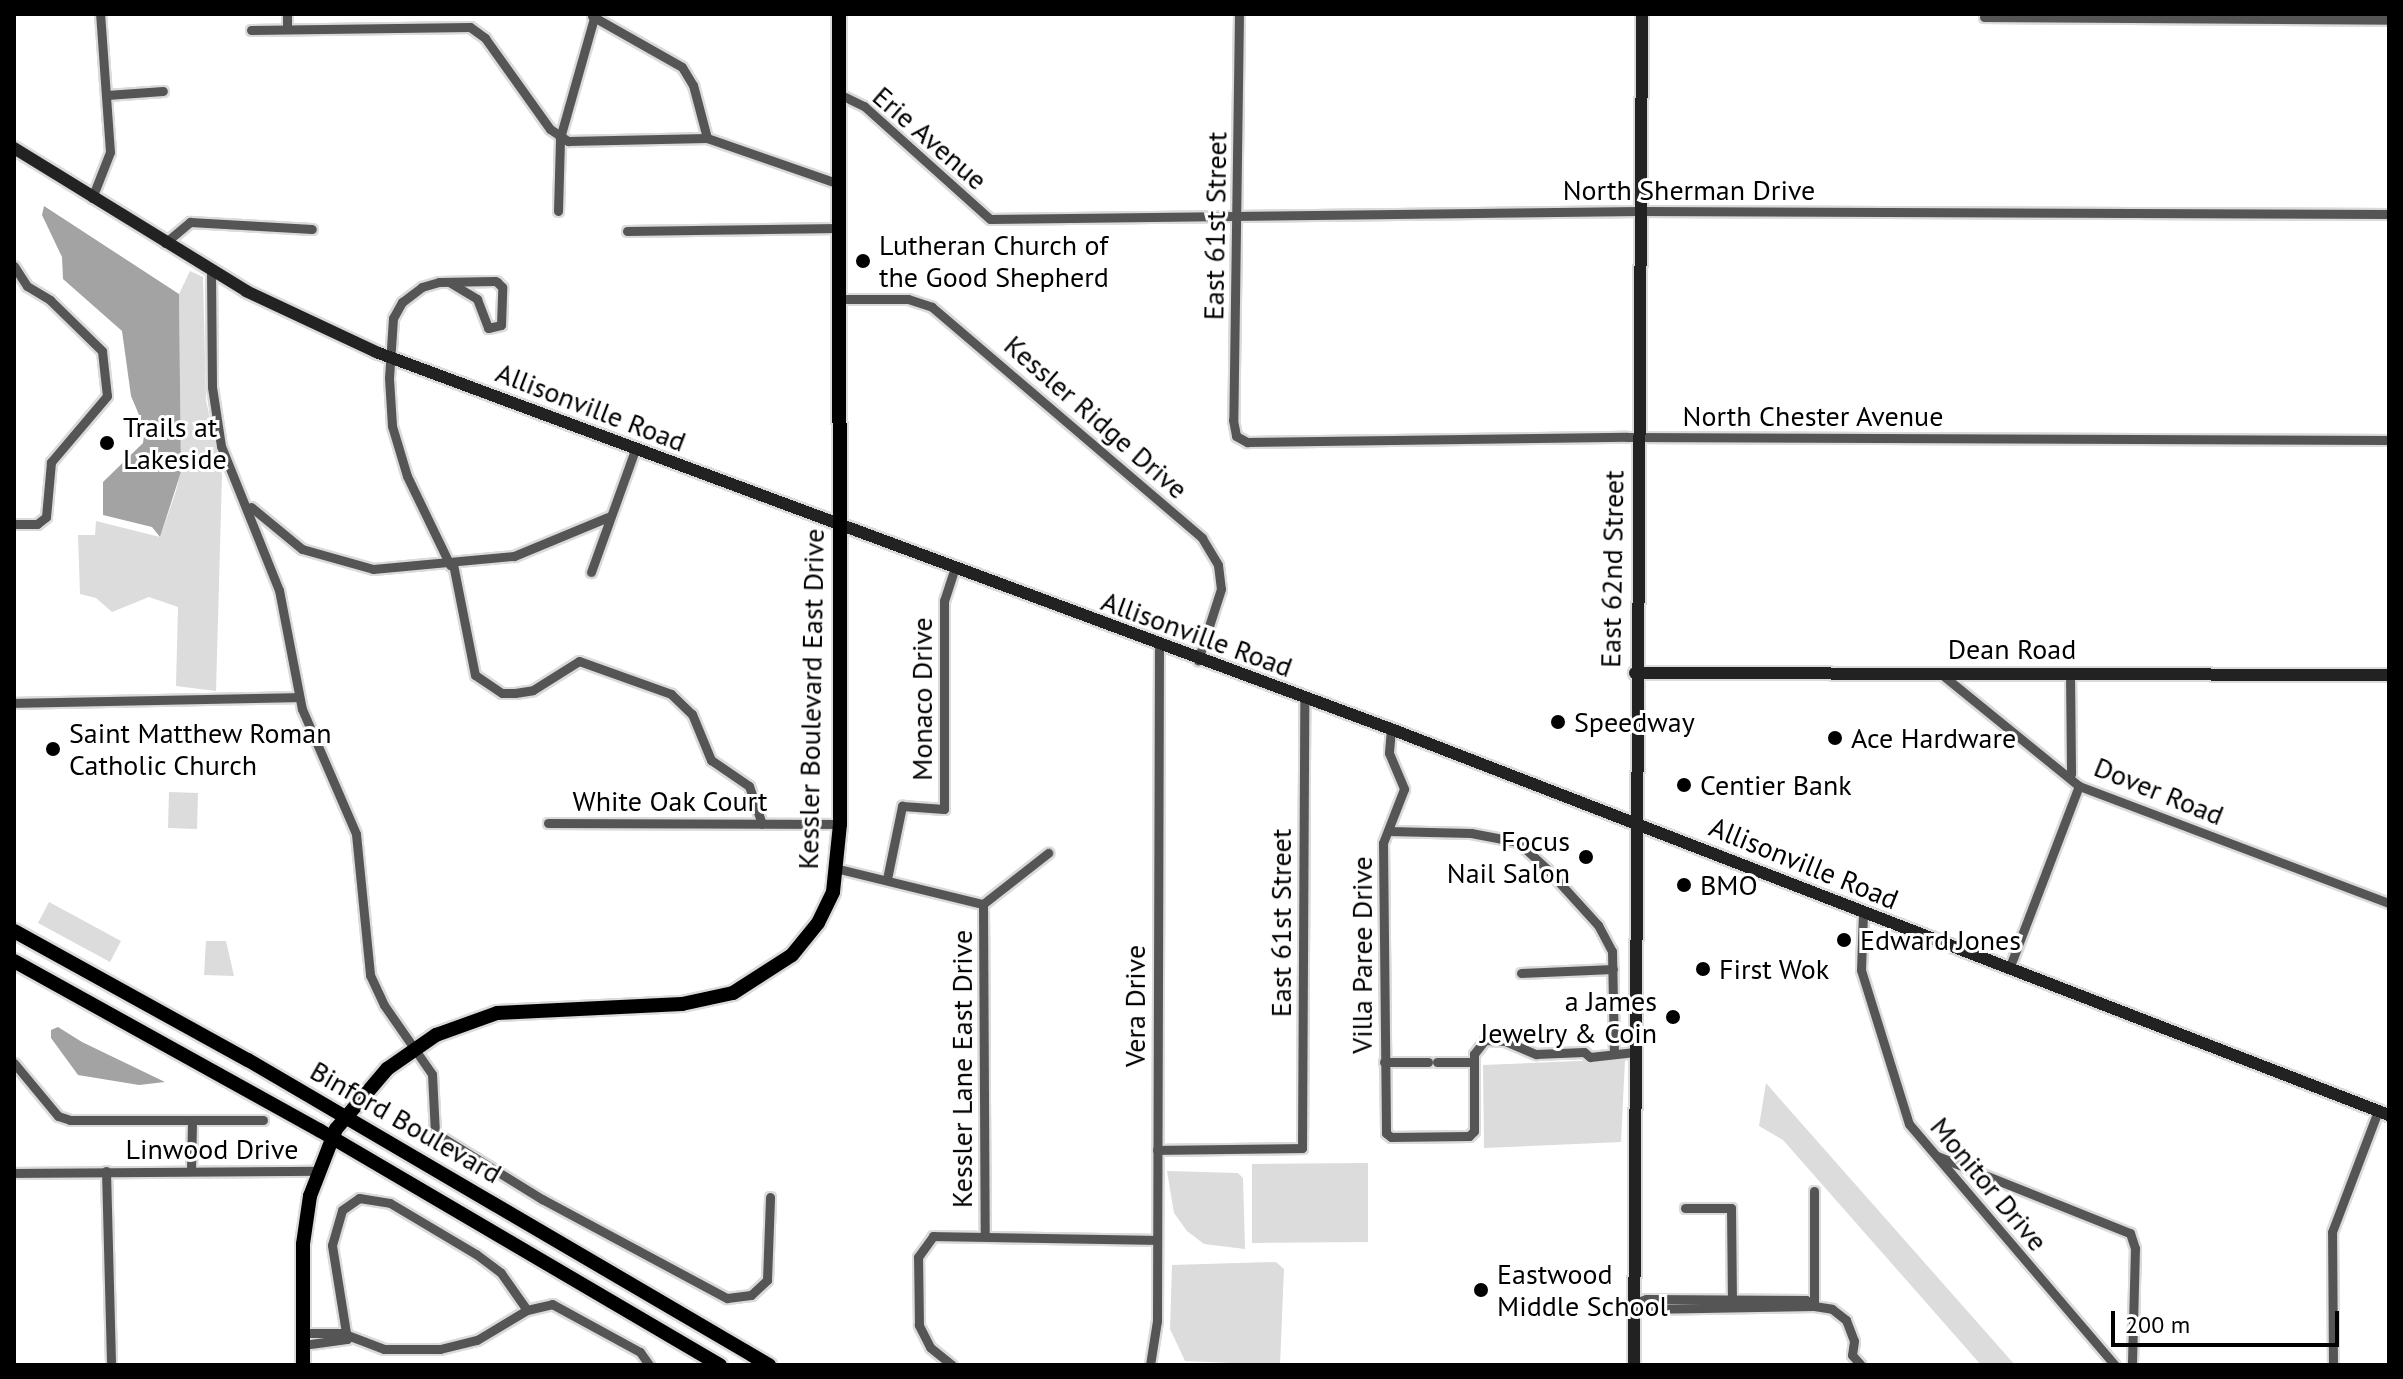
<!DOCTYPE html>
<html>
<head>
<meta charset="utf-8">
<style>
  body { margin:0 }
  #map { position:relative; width:2403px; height:1379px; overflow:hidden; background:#fff; font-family:"PT Sans",sans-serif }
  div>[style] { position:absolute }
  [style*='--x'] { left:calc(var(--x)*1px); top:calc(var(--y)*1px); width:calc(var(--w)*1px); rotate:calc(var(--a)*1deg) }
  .green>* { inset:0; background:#dcdcdc }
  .water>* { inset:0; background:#a3a3a3 }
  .roads { filter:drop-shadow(2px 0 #dbdbdb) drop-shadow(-2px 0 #dbdbdb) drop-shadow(0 2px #dbdbdb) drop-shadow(0 -2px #dbdbdb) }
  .street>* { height:9px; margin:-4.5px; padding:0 4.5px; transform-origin:4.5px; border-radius:4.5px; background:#555 }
  .secondary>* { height:12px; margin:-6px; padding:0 6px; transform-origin:6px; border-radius:6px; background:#222 }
  .primary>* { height:14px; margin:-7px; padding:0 7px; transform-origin:7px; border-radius:7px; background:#000 }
  .dots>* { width:22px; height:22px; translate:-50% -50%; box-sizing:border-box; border:4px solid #fff; border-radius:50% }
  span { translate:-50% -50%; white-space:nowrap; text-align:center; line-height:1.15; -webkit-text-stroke:6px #fff; paint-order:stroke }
  .street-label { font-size:28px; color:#000 }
  .poi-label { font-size:28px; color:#000 }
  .left { translate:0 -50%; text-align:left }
  .right { translate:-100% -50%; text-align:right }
  .frame { position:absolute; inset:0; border:16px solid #000; pointer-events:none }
  .scale { position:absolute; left:2111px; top:1311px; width:228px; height:36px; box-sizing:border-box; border:4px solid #000; border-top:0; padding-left:10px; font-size:24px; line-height:28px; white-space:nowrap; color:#000; -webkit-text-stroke:6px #fff; paint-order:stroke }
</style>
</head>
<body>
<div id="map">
  <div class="green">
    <i style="clip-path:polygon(190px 271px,203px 277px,206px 400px,222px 475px,216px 691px,176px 686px,178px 607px,149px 597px,112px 612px,96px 598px,80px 594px,78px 535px,95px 535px,96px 521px,160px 537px,175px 494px,181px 472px,179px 294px)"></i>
    <i style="clip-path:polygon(169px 792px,198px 793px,197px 829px,168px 828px)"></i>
    <i style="clip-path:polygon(49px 902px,121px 941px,110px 962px,38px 923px)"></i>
    <i style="clip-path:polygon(206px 941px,226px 941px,234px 976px,204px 975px)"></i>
    <i style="clip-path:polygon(1625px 1059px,1621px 1142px,1484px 1148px,1483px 1065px)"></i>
    <i style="clip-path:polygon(1766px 1083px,1787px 1107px,2015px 1365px,1981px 1365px,1783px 1140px,1759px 1126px)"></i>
    <i style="clip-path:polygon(1368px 1163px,1368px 1242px,1252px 1243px,1252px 1164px)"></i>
    <i style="clip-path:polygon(1167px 1171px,1238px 1173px,1243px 1178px,1245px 1249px,1204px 1244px,1187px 1231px,1174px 1213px)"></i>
    <i style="clip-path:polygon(1276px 1262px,1284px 1269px,1280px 1365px,1185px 1361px,1170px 1329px,1172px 1265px)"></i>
  </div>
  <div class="water">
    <i style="clip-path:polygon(44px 206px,179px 294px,181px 472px,160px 537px,152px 527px,103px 515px,103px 482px,143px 443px,145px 429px,131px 396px,122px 331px,63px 279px,62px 257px,42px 215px)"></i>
    <i style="clip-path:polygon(58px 1027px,82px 1042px,165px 1082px,139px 1085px,78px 1075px,51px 1038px,51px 1030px)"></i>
  </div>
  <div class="roads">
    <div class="street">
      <i style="--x:1239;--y:14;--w:406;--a:90.8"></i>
      <i style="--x:1233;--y:420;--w:16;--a:79"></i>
      <i style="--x:1236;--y:436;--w:13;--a:29"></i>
      <i style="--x:1247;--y:442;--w:380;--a:-0.8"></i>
      <i style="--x:1627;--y:437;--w:762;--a:0.23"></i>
      <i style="--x:592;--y:16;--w:103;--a:29.5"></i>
      <i style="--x:682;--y:67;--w:21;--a:59"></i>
      <i style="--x:693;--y:85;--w:55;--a:75.2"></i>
      <i style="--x:1984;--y:17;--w:405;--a:0.4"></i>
      <i style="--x:287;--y:29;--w:15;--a:-90"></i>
      <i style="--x:251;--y:30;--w:219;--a:-0.8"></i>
      <i style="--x:470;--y:27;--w:19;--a:36"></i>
      <i style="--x:485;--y:38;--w:112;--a:54.5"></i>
      <i style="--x:550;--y:129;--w:22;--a:34"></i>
      <i style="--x:568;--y:141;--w:139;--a:-1.2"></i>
      <i style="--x:707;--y:138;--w:140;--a:19.2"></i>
      <i style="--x:839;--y:94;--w:28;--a:26"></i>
      <i style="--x:864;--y:106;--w:169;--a:41.9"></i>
      <i style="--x:990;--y:219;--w:650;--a:-0.71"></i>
      <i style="--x:1640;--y:211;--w:749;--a:0.23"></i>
      <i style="--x:107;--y:95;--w:56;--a:-4.1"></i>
      <i style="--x:92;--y:198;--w:49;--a:-68.6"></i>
      <i style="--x:110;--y:152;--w:138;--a:-94.1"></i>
      <i style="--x:558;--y:211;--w:73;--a:-88.4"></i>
      <i style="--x:560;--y:138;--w:125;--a:-74.2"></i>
      <i style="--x:627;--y:231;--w:212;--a:-0.8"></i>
      <i style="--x:165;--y:243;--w:33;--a:-40"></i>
      <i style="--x:190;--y:222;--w:122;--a:3.3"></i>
      <i style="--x:14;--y:266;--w:24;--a:57"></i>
      <i style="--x:27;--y:286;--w:27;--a:31"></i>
      <i style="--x:50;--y:300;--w:73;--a:44.4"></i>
      <i style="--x:102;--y:351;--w:45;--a:83.7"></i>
      <i style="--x:107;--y:396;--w:87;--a:130.3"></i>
      <i style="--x:51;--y:462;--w:55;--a:95.2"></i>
      <i style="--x:46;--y:517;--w:11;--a:142"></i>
      <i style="--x:37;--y:524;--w:23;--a:180"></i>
      <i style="--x:211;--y:272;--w:115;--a:89.5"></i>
      <i style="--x:212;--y:387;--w:60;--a:81.3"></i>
      <i style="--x:221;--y:446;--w:155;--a:68.1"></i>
      <i style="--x:279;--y:590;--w:121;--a:79.1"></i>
      <i style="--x:302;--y:709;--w:136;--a:66.6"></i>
      <i style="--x:356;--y:834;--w:142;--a:84.3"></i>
      <i style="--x:370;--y:975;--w:33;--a:65"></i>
      <i style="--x:384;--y:1005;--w:84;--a:55.2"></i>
      <i style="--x:432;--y:1074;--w:59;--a:87.1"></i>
      <i style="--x:435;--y:1133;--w:126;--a:31.7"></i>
      <i style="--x:542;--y:1199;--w:210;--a:28.2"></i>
      <i style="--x:727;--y:1298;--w:24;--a:-7"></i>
      <i style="--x:751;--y:1295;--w:22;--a:-43"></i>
      <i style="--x:767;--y:1280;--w:83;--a:-87.9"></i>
      <i style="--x:449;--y:282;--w:33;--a:31"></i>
      <i style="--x:477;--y:299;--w:31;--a:69"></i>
      <i style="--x:488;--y:328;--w:13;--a:-13"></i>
      <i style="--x:501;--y:325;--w:38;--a:-88"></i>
      <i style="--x:502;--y:287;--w:7;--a:-135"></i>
      <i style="--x:497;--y:282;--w:2;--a:-153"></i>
      <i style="--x:495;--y:281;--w:56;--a:179"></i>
      <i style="--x:439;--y:282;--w:18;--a:164"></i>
      <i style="--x:422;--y:287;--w:25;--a:143"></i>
      <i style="--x:402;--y:302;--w:18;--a:119"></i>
      <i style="--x:393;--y:318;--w:60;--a:93.8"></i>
      <i style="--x:389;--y:378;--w:48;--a:86.4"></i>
      <i style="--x:392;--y:426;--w:52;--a:73.3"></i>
      <i style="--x:407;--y:476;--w:99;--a:64.2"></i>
      <i style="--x:839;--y:299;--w:69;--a:0"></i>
      <i style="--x:908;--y:299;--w:25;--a:18"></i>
      <i style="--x:932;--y:307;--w:355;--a:40.5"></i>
      <i style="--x:1202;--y:538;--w:31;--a:59"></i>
      <i style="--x:1218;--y:565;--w:24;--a:83"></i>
      <i style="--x:1221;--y:589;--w:75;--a:107.9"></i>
      <i style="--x:251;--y:507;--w:66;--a:39.5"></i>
      <i style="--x:302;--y:549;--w:74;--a:15.7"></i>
      <i style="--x:373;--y:569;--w:142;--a:-5.3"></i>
      <i style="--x:514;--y:556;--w:102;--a:-22.5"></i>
      <i style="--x:453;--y:564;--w:113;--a:78.8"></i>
      <i style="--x:475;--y:675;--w:32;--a:34"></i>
      <i style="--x:502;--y:693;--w:13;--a:0"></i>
      <i style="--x:515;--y:693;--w:18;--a:-9"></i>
      <i style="--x:533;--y:690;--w:54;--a:-32.2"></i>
      <i style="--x:579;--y:661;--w:98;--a:19.7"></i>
      <i style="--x:671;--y:694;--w:29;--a:44"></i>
      <i style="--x:692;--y:714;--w:50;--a:67.6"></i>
      <i style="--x:711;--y:760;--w:46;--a:34.4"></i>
      <i style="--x:749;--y:786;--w:40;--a:71.1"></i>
      <i style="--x:591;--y:572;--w:130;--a:-70.2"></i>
      <i style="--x:1940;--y:673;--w:179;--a:39.1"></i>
      <i style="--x:2079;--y:786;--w:331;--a:20.7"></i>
      <i style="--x:2070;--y:673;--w:101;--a:89.4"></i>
      <i style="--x:14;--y:703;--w:285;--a:-1.2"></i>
      <i style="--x:1391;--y:729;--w:24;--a:95"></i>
      <i style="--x:1389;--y:753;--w:39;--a:67"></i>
      <i style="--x:1404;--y:789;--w:58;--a:111.3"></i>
      <i style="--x:1383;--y:843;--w:290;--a:89.4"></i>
      <i style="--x:1386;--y:1133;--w:6;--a:39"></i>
      <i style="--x:1391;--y:1137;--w:78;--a:-0.7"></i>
      <i style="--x:1469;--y:1136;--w:7;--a:-45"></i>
      <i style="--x:1474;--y:1131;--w:77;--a:-90"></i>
      <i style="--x:1474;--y:1054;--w:18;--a:-52"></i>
      <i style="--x:1485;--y:1040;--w:20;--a:3"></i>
      <i style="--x:1505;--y:1041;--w:34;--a:23"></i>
      <i style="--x:1536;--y:1054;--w:48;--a:-2.4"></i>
      <i style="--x:1584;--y:1052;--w:8;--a:40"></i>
      <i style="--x:1590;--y:1057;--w:45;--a:-6.3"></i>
      <i style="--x:548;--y:823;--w:292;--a:0.2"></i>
      <i style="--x:1388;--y:831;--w:83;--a:1.4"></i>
      <i style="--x:1471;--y:833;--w:48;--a:10.8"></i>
      <i style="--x:1518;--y:842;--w:40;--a:43"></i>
      <i style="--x:1547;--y:869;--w:76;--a:47.7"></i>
      <i style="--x:1598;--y:925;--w:30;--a:62"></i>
      <i style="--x:1612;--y:951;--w:101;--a:88.9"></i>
      <i style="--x:839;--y:869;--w:148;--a:13.7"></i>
      <i style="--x:887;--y:879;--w:75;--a:-78.4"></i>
      <i style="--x:902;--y:806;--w:42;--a:4.1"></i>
      <i style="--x:944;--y:809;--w:208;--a:-90"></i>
      <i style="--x:944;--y:601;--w:33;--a:-72"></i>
      <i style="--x:983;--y:904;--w:330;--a:89.7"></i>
      <i style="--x:983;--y:904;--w:83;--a:-38.1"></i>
      <i style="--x:1863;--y:913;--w:57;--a:92"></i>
      <i style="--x:1861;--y:970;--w:161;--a:72.7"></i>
      <i style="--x:1909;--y:1124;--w:317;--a:49.5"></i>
      <i style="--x:2009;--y:969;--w:196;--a:-69.1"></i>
      <i style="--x:1521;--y:973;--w:92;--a:-2.5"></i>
      <i style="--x:1384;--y:1062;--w:44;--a:0"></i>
      <i style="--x:1437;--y:1062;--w:37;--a:0"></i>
      <i style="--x:14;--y:1063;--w:69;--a:50.3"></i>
      <i style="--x:58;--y:1116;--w:13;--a:18"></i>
      <i style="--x:70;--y:1120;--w:193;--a:0"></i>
      <i style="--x:1157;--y:1150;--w:145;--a:-0.8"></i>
      <i style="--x:1302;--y:1148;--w:450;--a:-89.7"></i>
      <i style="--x:1937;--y:1156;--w:208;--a:21.8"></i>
      <i style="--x:2130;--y:1233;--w:16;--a:72"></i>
      <i style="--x:2135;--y:1248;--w:117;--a:91.5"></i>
      <i style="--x:191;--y:1170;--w:49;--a:-88.8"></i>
      <i style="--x:106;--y:1171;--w:194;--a:88.5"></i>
      <i style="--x:14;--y:1173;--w:304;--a:-0.4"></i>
      <i style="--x:1814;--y:1191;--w:115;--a:90"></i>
      <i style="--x:1814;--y:1306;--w:18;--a:9"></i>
      <i style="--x:1832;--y:1309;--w:18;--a:38"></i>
      <i style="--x:1846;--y:1320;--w:22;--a:69"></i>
      <i style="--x:1854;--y:1341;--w:14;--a:98"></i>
      <i style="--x:1852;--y:1355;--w:13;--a:48"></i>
      <i style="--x:1685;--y:1208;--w:46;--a:0"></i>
      <i style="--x:1731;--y:1208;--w:98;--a:89.4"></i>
      <i style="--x:1646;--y:1299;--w:160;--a:0.4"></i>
      <i style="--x:1806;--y:1300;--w:10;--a:37"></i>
      <i style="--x:1814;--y:1306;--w:168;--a:179"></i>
      <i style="--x:1646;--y:1309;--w:13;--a:-153"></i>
      <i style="--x:1634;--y:1303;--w:13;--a:-18"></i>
      <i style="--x:303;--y:1333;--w:39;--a:0"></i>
      <i style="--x:342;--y:1333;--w:45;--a:20.9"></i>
      <i style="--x:384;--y:1349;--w:56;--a:0"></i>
      <i style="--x:440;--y:1349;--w:38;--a:-14"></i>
      <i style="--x:477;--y:1340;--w:58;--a:-31"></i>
      <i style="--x:527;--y:1310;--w:26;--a:-13"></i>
      <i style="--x:552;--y:1304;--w:100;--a:28.6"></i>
      <i style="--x:640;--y:1352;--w:16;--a:55"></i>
      <i style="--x:347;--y:1339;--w:95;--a:-99.1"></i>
      <i style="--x:332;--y:1245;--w:36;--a:-74"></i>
      <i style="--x:342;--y:1210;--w:21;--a:-35"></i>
      <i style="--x:359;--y:1198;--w:31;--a:9"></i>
      <i style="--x:390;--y:1203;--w:100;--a:30.7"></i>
      <i style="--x:476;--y:1254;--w:31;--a:37"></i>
      <i style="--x:501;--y:1273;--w:45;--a:54.9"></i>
      <i style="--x:303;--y:1345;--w:44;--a:-7.8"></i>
      <i style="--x:952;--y:1365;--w:28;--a:-141"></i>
      <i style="--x:930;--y:1347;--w:25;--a:-117"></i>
      <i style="--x:919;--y:1325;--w:68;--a:-90.8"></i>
      <i style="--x:918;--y:1257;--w:26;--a:-54"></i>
      <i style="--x:933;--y:1236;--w:223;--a:1"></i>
      <i style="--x:1150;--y:1365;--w:45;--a:-81"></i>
      <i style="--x:1157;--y:1321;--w:675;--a:-89.83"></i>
      <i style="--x:2333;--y:1365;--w:133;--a:-90.4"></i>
      <i style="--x:2332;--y:1232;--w:129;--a:-69.2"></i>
    </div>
    <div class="secondary">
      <i style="--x:14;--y:148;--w:273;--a:31.6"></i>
      <i style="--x:246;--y:291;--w:144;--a:25.1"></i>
      <i style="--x:376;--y:352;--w:1083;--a:20.38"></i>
      <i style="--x:1391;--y:729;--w:1070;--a:21.15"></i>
      <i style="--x:1635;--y:673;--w:754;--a:0.15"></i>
      <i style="--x:1634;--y:1365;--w:1351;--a:-89.66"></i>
    </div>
    <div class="primary">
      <i style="--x:14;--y:931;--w:267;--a:28.9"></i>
      <i style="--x:248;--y:1060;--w:604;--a:30.35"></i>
      <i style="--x:14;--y:961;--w:349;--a:29"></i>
      <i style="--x:319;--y:1130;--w:465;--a:30.4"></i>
      <i style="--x:303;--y:1365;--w:121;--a:-90"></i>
      <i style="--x:303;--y:1244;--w:49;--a:-81.7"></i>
      <i style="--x:310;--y:1196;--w:72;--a:-68.8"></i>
      <i style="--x:336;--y:1129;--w:79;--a:-49.6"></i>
      <i style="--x:387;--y:1069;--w:60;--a:-34.8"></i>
      <i style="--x:436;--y:1035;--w:65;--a:-19.8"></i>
      <i style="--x:497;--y:1013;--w:185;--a:-2.8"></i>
      <i style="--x:682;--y:1004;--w:52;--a:-12.2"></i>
      <i style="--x:733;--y:993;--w:70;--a:-32.8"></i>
      <i style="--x:792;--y:955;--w:41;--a:-50.9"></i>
      <i style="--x:818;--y:923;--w:34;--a:-64"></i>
      <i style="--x:833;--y:892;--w:68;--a:-84.1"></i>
      <i style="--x:840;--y:824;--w:810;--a:-90.07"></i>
    </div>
  </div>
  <div class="dots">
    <i style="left:863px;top:261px;background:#000"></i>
    <i style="left:107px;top:443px;background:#000"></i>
    <i style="left:1558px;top:722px;background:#000"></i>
    <i style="left:1835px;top:738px;background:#000"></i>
    <i style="left:53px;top:749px;background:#000"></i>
    <i style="left:1684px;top:785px;background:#000"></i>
    <i style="left:1586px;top:857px;background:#000"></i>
    <i style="left:1684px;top:885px;background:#000"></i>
    <i style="left:1844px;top:940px;background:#000"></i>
    <i style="left:1703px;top:969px;background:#000"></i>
    <i style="left:1673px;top:1017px;background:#000"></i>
    <i style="left:1481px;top:1290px;background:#000"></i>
  </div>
  <div class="street-label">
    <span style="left:930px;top:138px;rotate:41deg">Erie Avenue</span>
    <span style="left:1689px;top:190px">North Sherman Drive</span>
    <span style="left:1215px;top:226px;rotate:-89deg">East 61st Street</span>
    <span style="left:591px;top:407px;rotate:21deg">Allisonville Road</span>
    <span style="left:1813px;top:416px">North Chester Avenue</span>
    <span style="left:1096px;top:417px;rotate:41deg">Kessler Ridge Drive</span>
    <span style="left:1612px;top:569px;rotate:-89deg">East 62nd Street</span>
    <span style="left:1197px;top:634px;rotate:20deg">Allisonville Road</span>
    <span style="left:2012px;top:649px">Dean Road</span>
    <span style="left:811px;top:699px;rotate:-89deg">Kessler Boulevard East Drive</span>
    <span style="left:922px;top:699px;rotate:-90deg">Monaco Drive</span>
    <span style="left:2159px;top:791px;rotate:22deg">Dover Road</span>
    <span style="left:670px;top:801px">White Oak Court</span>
    <span style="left:1804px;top:863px;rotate:22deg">Allisonville Road</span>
    <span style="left:1281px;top:923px;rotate:-90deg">East 61st Street</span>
    <span style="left:1362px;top:955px;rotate:-90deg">Villa Paree Drive</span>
    <span style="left:1135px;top:1006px;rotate:-90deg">Vera Drive</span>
    <span style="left:962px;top:1069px;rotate:-90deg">Kessler Lane East Drive</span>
    <span style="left:406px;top:1122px;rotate:30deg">Binford Boulevard</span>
    <span style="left:212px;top:1149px">Linwood Drive</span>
    <span style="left:1989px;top:1184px;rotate:50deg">Monitor Drive</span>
  </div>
  <div class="poi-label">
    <span class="left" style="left:879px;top:261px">Lutheran Church of<br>the Good Shepherd</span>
    <span class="left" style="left:123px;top:443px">Trails at<br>Lakeside</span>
    <span class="left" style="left:1574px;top:722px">Speedway</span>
    <span class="left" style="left:69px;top:749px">Saint Matthew Roman<br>Catholic Church</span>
    <span class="left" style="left:1851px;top:738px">Ace Hardware</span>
    <span class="left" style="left:1700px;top:785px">Centier Bank</span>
    <span class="right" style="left:1570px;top:857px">Focus<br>Nail Salon</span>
    <span class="left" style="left:1700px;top:885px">BMO</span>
    <span class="left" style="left:1860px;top:940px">Edward Jones</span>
    <span class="left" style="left:1719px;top:969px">First Wok</span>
    <span class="right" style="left:1657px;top:1017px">a James<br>Jewelry &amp; Coin</span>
    <span class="left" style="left:1497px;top:1290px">Eastwood<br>Middle School</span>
  </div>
  <div class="frame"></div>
  <div class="scale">200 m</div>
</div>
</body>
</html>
